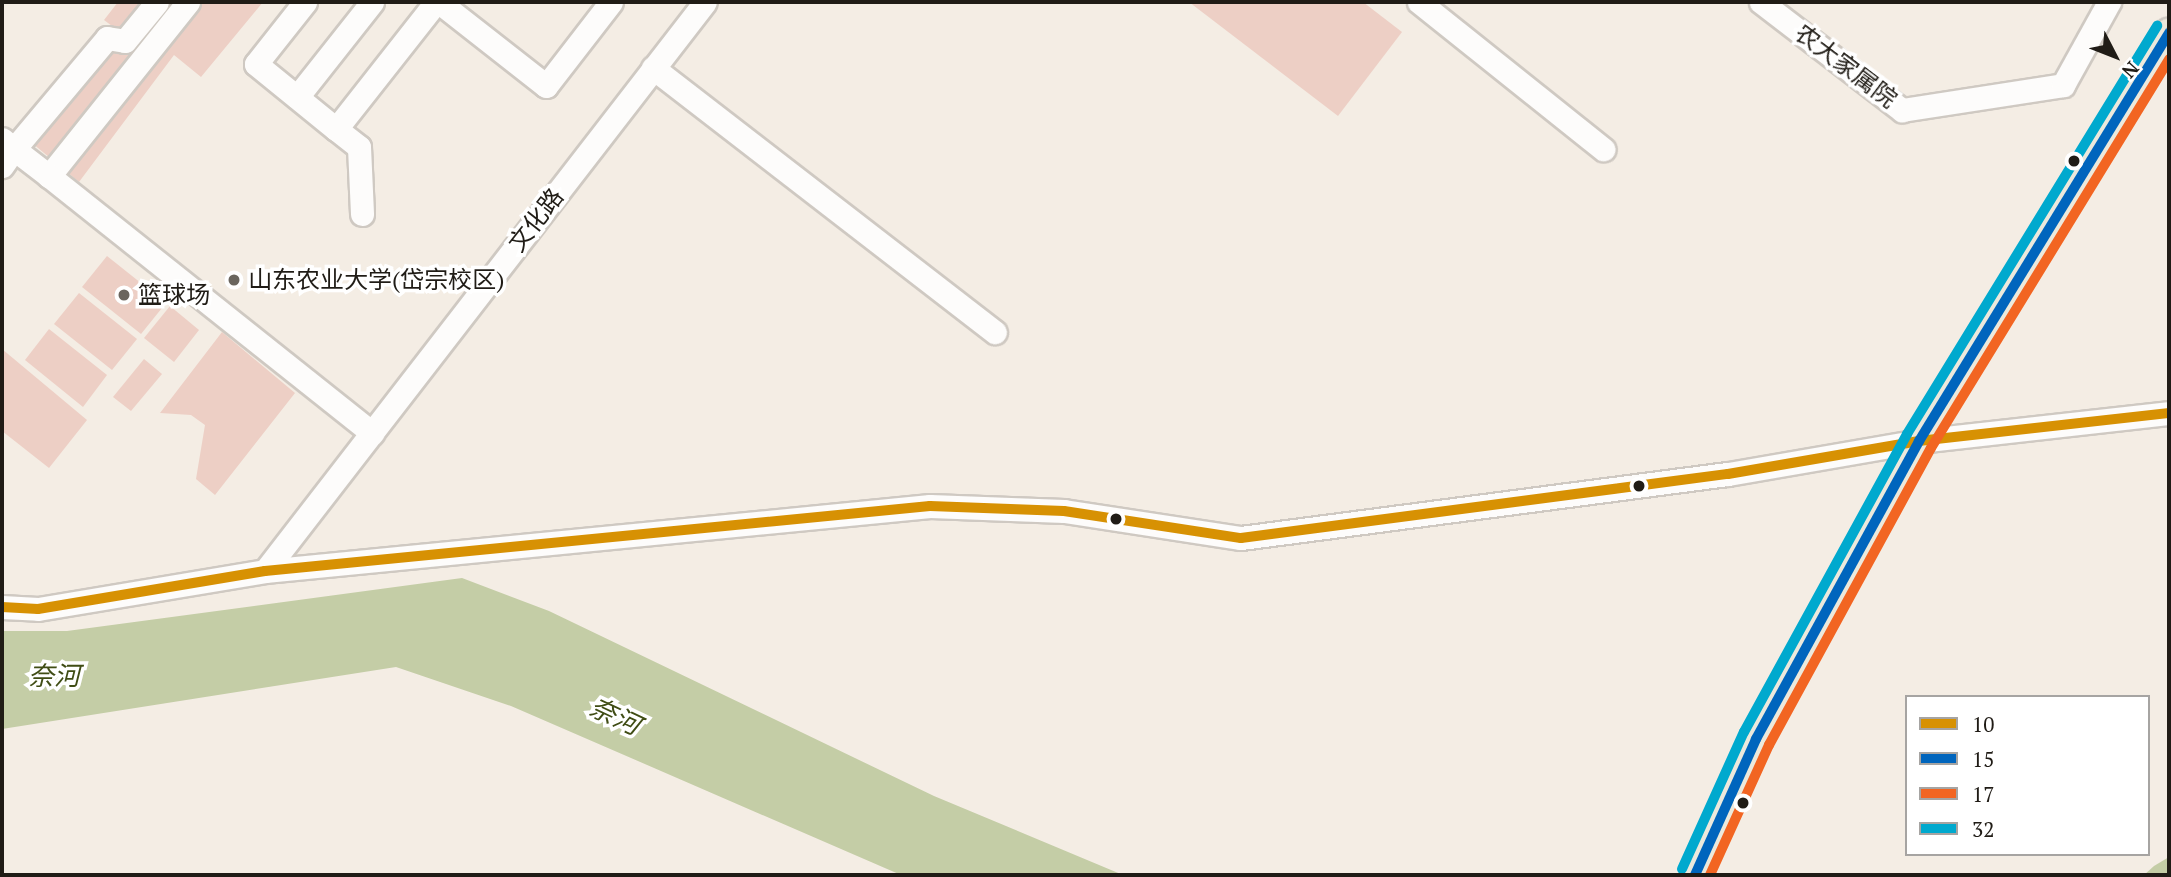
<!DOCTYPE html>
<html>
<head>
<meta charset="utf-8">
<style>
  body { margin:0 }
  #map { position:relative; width:2171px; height:877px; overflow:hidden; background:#f4ede4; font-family:"PT Serif","Noto Sans SC",serif }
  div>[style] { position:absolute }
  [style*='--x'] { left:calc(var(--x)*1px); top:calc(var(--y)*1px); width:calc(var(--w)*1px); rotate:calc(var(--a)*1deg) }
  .green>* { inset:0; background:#edcfc5 }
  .water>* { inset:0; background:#c4cda6 }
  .roads { filter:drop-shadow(2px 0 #cfc9c2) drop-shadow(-2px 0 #cfc9c2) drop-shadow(0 2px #cfc9c2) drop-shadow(0 -2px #cfc9c2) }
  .minor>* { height:23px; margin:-11.5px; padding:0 11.5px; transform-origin:11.5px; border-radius:11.5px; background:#fdfcfb }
  .major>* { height:28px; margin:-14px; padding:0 14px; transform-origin:14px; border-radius:14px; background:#ece9dc }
  .bus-1>* { height:10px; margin:-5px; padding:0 5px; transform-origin:5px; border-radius:5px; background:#d79103 }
  .bus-2>* { height:10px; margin:-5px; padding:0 5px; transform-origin:5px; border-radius:5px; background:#0065bd }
  .bus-3>* { height:10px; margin:-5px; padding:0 5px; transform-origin:5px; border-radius:5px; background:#f26522 }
  .bus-4>* { height:10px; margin:-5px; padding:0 5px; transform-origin:5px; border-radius:5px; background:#00a9ce }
  .dots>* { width:19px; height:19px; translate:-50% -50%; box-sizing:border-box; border:4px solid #fff; border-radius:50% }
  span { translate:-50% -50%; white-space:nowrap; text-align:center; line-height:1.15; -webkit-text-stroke:7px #fff; paint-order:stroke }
  .street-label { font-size:24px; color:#201c16 }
  .poi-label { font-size:24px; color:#201c16 }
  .left { translate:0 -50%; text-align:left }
  .water-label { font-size:26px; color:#404d15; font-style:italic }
  .frame { position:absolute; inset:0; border:4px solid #201c16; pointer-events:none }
  .legend { position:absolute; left:1905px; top:695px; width:245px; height:161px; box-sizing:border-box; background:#fff; border:2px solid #a6a4a2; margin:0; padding:9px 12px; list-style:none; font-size:21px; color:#201c16 }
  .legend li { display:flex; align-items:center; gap:14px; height:35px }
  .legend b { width:35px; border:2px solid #a6a4a2 }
  .north { position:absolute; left:2080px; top:21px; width:70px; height:70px; -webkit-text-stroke:5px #fff; paint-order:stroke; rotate:132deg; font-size:19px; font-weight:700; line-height:28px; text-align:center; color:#201c16 }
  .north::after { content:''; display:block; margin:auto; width:24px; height:32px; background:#201c16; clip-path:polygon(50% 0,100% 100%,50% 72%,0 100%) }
</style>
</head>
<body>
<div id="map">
  <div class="green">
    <i style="clip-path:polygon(118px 2px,263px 2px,201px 77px,174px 55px,79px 182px,32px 143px,120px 32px,104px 20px)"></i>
    <i style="clip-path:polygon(1189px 2px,1363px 2px,1402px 32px,1338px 116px)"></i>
    <i style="clip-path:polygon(107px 256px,166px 303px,141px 334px,82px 287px)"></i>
    <i style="clip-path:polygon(79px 293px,137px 339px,112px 370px,54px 324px)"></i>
    <i style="clip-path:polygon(170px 306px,199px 330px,174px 362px,144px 338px)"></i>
    <i style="clip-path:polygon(49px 329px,107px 375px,83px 407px,25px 360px)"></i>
    <i style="clip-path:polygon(222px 332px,295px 393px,215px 495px,196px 479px,205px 425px,191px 415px,160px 413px)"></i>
    <i style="clip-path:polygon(2px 349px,87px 420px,49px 468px,2px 431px)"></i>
    <i style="clip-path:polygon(144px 359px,162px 374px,131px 411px,113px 397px)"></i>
  </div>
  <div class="water">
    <i style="clip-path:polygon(462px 578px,549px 611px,934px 796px,1123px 875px,901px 875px,511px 706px,396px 667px,2px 729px,2px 631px,67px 631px)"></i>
    <i style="clip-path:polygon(2169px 857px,2169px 875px,2144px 875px,2154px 866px)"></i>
  </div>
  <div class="roads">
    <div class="minor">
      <i style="--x:188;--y:2;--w:223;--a:128.6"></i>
      <i style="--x:49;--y:176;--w:413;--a:38.5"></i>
      <i style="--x:305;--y:2;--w:79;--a:128.3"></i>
      <i style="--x:256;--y:64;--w:103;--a:39.1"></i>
      <i style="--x:336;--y:129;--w:162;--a:-51.8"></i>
      <i style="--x:439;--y:2;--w:136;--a:38.1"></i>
      <i style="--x:546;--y:86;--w:106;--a:-52.3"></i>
      <i style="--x:1419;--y:2;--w:236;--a:38.6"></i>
      <i style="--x:1761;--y:2;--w:178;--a:37.5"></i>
      <i style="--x:1902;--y:110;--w:163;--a:-8.8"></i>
      <i style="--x:2063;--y:85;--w:95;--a:-61"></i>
      <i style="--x:653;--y:68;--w:432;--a:37.7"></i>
      <i style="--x:297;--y:97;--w:121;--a:-51.7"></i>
      <i style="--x:336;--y:129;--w:29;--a:38"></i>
      <i style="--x:359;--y:147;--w:67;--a:87.4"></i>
      <i style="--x:2;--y:139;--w:16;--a:40"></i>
      <i style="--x:14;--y:149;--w:21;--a:125"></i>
      <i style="--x:49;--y:176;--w:44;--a:-142.4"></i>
      <i style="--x:14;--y:149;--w:145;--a:-50"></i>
      <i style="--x:107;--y:38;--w:18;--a:9"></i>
      <i style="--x:125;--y:41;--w:50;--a:-50.6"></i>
      <i style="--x:265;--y:571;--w:719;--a:-52.29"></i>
      <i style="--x:2;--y:607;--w:36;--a:3"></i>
      <i style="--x:38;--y:609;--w:230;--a:-9.5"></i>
      <i style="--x:265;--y:571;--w:668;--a:-5.58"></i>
      <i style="--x:930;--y:506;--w:134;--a:2.1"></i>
      <i style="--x:1064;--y:511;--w:179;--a:8.7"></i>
      <i style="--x:1241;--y:538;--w:491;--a:-7.5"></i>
      <i style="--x:1728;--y:474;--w:194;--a:-9.8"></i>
      <i style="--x:1919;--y:441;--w:252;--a:-6.4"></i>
    </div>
    <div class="major">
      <i style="--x:1695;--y:875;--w:149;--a:-65.8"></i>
      <i style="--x:1756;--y:739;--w:340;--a:-61.3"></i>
      <i style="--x:1919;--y:441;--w:479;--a:-58.5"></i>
    </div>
  </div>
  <div class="bus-1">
    <i style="--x:2;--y:607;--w:36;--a:3"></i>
    <i style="--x:38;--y:609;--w:230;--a:-9.5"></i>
    <i style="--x:265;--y:571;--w:668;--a:-5.58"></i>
    <i style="--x:930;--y:506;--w:134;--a:2.1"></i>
    <i style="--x:1064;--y:511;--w:179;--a:8.7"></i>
    <i style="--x:1241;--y:538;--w:491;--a:-7.5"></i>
    <i style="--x:1728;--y:474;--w:194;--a:-9.8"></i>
    <i style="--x:1919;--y:441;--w:252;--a:-6.4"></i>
  </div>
  <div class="bus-2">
    <i style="--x:1695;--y:875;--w:149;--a:-65.8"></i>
    <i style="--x:1756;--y:739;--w:340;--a:-61.3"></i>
    <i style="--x:1919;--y:441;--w:479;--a:-58.5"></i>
  </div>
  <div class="bus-3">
    <i style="--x:1710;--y:875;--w:143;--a:-65.6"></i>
    <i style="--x:1769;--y:745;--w:338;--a:-61.4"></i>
    <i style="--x:1931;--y:448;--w:456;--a:-58.5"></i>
  </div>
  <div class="bus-4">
    <i style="--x:1682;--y:869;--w:150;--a:-65.7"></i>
    <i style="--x:1744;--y:732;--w:340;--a:-61.3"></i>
    <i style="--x:1907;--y:434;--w:479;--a:-58.5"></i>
  </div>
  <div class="dots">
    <i style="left:2074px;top:161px;background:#201c16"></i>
    <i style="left:234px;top:280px;background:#6a655e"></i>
    <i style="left:124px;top:295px;background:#6a655e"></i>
    <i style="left:1639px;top:486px;background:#201c16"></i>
    <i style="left:1116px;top:519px;background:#201c16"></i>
    <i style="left:1743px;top:803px;background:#201c16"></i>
  </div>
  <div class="street-label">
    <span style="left:1846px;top:66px;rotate:37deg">农大家属院</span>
    <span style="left:536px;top:220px;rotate:-52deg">文化路</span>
  </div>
  <div class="poi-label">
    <span class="left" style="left:248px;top:280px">山东农业大学(岱宗校区)</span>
    <span class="left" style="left:138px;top:295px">篮球场</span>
  </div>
  <div class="water-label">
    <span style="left:54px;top:676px">奈河</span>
    <span style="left:615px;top:716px;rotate:25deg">奈河</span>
  </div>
  <div class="frame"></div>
  <ul class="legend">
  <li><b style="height:9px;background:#d79103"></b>10</li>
  <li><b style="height:9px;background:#0065bd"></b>15</li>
  <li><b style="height:9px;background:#f26522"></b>17</li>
  <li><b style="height:9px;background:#00a9ce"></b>32</li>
  </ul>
  <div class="north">N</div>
</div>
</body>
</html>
